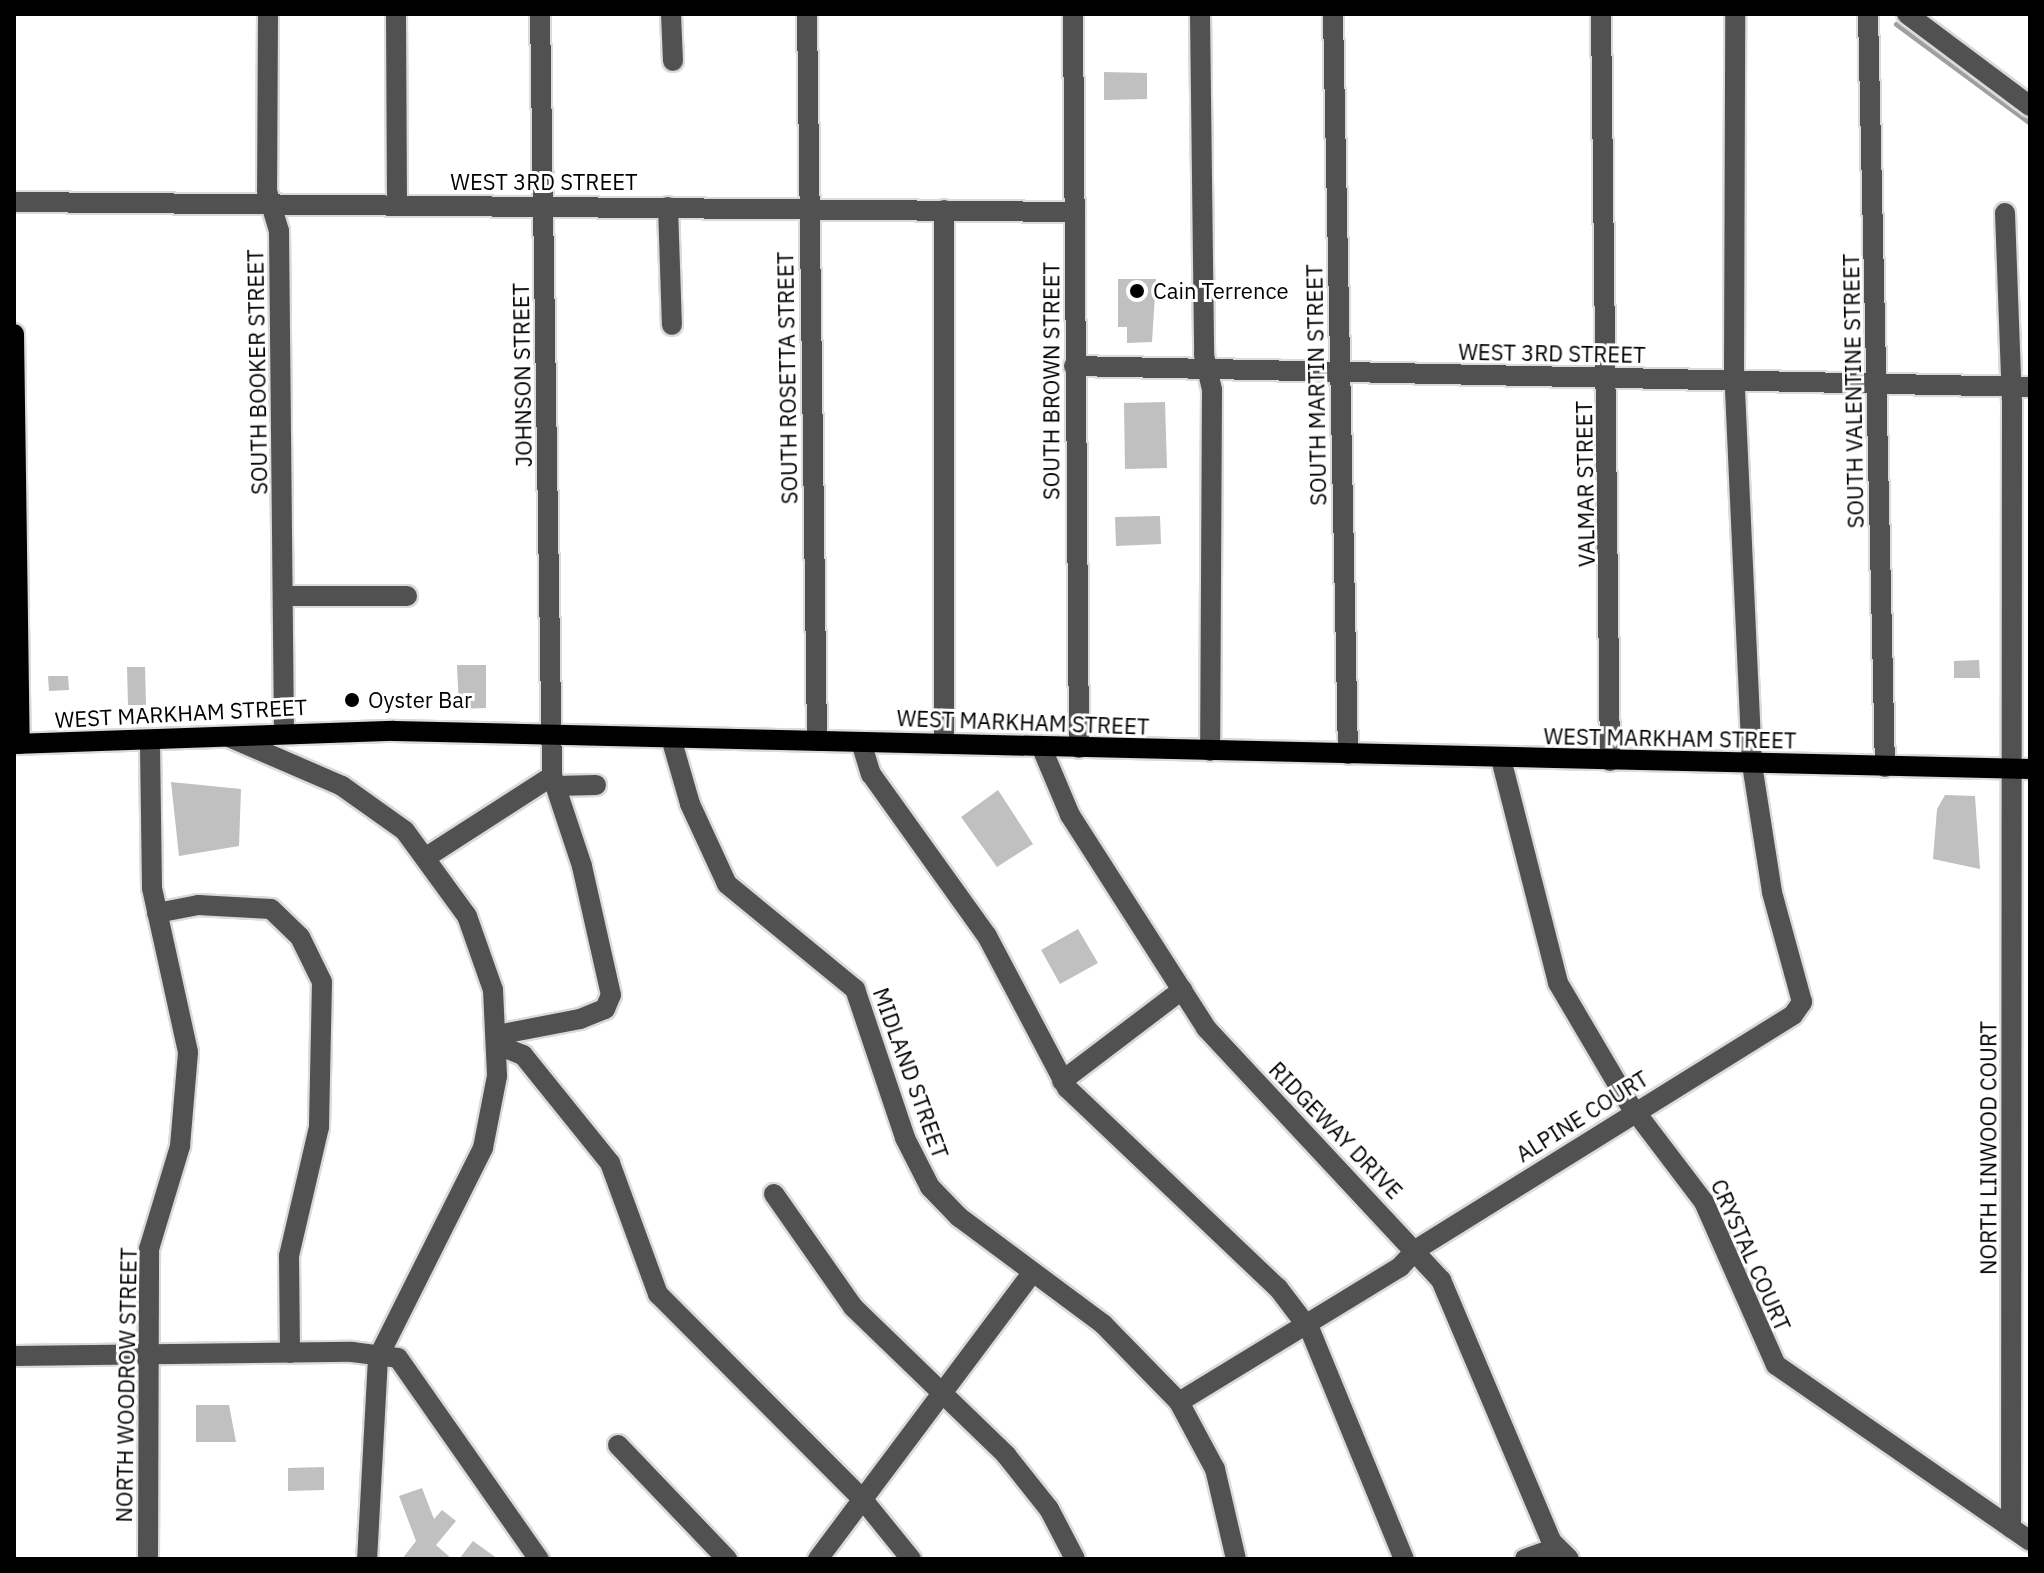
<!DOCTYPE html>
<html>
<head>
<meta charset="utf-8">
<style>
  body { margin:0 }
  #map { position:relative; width:2044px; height:1573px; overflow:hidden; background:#fff; font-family:"IBM Plex Sans",sans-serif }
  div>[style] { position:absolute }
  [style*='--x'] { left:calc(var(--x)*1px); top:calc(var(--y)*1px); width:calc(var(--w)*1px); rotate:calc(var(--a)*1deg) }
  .stream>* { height:5px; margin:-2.5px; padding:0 2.5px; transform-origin:2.5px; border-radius:2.5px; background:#9f9f9f }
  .building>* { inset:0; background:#c0c0c0 }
  .roads { filter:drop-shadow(2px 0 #dbdbdb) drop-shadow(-2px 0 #dbdbdb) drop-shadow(0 2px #dbdbdb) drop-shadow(0 -2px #dbdbdb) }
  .minor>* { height:20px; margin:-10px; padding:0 10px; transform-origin:10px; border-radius:10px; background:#515151 }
  .major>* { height:20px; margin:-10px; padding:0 10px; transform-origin:10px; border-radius:10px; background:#000 }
  .dots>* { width:22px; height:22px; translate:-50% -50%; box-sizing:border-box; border:4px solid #fff; border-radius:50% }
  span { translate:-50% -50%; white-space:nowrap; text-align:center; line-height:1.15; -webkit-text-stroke:6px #fff; paint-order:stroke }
  .street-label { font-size:22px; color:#000 }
  .poi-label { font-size:22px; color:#000 }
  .left { translate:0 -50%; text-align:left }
  .frame { position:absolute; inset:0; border:16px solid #000; pointer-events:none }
</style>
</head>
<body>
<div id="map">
  <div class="stream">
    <i style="--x:1896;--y:24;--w:167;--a:36.5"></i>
  </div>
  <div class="building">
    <i style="clip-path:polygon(1104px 72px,1147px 73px,1147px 99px,1104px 100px)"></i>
    <i style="clip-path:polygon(1118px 279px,1156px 279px,1152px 342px,1127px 343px,1127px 327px,1118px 327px)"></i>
    <i style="clip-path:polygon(1165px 402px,1167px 468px,1125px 469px,1124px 403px)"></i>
    <i style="clip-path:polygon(1160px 516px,1161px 544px,1116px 546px,1115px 517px)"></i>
    <i style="clip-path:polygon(1979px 660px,1980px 678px,1954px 678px,1954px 661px)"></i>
    <i style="clip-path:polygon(457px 665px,486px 665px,486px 708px,459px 709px)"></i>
    <i style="clip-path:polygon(127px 667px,145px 667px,146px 705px,128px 705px)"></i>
    <i style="clip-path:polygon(48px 676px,68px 676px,69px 690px,49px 691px)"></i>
    <i style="clip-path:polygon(171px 782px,241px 789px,239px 846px,179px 856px)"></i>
    <i style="clip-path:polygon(998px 790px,1033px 844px,997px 867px,961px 817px)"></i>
    <i style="clip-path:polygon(1945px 795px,1975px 796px,1980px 869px,1933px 859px,1937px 809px)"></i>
    <i style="clip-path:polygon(1078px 929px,1098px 963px,1060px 984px,1041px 950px)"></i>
    <i style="clip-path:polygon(196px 1405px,229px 1405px,236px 1442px,196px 1442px)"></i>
    <i style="clip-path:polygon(324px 1467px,324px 1490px,288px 1491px,288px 1468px)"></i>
    <i style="clip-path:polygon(422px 1488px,434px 1519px,442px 1510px,456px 1521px,436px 1545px,452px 1559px,402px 1559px,416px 1541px,399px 1496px)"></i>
    <i style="clip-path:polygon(473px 1541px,498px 1559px,459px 1559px)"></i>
  </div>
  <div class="roads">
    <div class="minor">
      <i style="--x:268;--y:14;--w:177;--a:90.3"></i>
      <i style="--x:267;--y:191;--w:42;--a:73.3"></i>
      <i style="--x:279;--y:231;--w:501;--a:89.43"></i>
      <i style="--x:396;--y:14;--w:191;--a:89.7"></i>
      <i style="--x:671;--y:14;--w:47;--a:87.6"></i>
      <i style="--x:807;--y:14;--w:727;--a:89.21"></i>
      <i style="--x:1073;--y:14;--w:734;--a:89.53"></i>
      <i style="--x:1200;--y:14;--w:341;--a:89.3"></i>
      <i style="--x:1204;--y:355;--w:36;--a:77"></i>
      <i style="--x:1212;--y:390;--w:361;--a:90.3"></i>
      <i style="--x:1333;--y:14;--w:740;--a:88.84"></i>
      <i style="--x:1601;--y:14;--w:747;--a:89.31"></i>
      <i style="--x:1868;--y:14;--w:753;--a:88.71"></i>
      <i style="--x:1907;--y:14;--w:154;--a:36.8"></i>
      <i style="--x:14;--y:202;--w:1060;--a:0.54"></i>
      <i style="--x:668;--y:207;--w:118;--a:88.1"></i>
      <i style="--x:2005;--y:213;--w:188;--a:87.9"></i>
      <i style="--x:2012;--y:401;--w:1127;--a:90.05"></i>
      <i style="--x:1074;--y:366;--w:956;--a:1.26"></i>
      <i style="--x:285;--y:596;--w:122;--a:0"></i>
      <i style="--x:229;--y:737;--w:123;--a:23.4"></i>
      <i style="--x:342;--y:786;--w:77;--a:35.5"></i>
      <i style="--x:405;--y:831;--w:105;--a:53.9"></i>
      <i style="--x:467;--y:916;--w:78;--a:70.6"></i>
      <i style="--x:493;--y:990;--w:86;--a:87.3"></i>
      <i style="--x:497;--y:1076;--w:73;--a:101"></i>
      <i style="--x:483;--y:1148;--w:235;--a:116.6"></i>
      <i style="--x:378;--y:1358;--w:201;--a:93.1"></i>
      <i style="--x:671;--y:738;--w:69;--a:73.9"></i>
      <i style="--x:690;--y:804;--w:88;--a:65.2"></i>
      <i style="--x:727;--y:884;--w:166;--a:39.4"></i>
      <i style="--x:855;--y:989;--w:157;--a:71.4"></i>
      <i style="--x:905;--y:1138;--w:55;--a:63"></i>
      <i style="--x:930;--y:1187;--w:42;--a:46"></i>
      <i style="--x:959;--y:1217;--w:179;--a:36.6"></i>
      <i style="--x:1103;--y:1324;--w:109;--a:45.7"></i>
      <i style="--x:1179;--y:1402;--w:76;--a:61.8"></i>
      <i style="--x:1215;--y:1469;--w:92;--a:76.9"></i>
      <i style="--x:861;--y:742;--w:34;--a:73"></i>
      <i style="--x:871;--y:774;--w:199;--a:54.4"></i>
      <i style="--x:987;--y:936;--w:172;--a:62.2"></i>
      <i style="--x:1067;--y:1088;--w:291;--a:43.5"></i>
      <i style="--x:1278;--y:1288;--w:53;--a:52.7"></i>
      <i style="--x:1310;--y:1330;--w:248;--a:67.7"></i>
      <i style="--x:944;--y:744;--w:534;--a:-90"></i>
      <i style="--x:1041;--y:746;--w:75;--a:67.2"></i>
      <i style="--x:1070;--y:815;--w:253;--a:57.4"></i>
      <i style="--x:1206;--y:1028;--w:345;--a:47"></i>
      <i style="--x:1441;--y:1280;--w:283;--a:67.1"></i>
      <i style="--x:1551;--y:1541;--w:25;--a:45"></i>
      <i style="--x:1501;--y:759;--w:231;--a:75.7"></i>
      <i style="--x:1558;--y:983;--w:138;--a:59.5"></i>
      <i style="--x:1628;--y:1102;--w:126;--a:52.8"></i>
      <i style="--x:1704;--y:1202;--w:178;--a:66.2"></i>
      <i style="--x:1776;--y:1365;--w:309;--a:34.7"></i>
      <i style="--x:556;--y:786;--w:40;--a:-1.4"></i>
      <i style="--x:428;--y:856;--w:148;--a:-32.8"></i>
      <i style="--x:552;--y:776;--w:762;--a:-90.9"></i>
      <i style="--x:157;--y:913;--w:42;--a:-11"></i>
      <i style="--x:198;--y:905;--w:73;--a:3.1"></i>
      <i style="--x:271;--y:909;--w:40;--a:44"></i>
      <i style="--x:300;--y:937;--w:50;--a:63.9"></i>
      <i style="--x:322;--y:982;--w:145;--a:91.2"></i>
      <i style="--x:319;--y:1127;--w:132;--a:103.1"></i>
      <i style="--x:289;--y:1256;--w:97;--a:89.4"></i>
      <i style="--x:497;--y:1035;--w:85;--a:-10.9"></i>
      <i style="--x:580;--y:1019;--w:27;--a:-22"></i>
      <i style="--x:605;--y:1009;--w:15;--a:-67"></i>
      <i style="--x:611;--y:995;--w:132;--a:-102.7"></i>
      <i style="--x:582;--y:866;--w:95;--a:-108.4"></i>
      <i style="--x:498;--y:1045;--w:27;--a:22"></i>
      <i style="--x:523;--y:1055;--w:139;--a:51.1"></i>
      <i style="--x:610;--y:1163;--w:140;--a:69.9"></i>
      <i style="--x:658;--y:1294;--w:292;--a:45.1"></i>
      <i style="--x:864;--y:1501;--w:75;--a:51"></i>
      <i style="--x:1062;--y:1081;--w:151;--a:-37.2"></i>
      <i style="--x:774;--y:1194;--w:138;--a:55"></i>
      <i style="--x:853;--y:1307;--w:213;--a:44"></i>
      <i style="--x:1006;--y:1455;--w:69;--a:51.5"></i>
      <i style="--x:1049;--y:1509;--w:56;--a:62.5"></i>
      <i style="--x:14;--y:1356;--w:338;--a:-0.7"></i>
      <i style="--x:352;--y:1352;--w:46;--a:7.4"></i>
      <i style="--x:398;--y:1358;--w:246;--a:55"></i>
      <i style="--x:1179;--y:1402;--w:259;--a:-31.4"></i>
      <i style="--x:1400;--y:1267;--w:25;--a:-47"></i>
      <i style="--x:1417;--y:1249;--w:443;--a:-31.9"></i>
      <i style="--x:1793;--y:1015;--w:16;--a:-55"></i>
      <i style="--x:1802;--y:1002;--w:114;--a:-105.3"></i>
      <i style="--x:1772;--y:892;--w:130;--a:-98.9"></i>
      <i style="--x:1752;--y:764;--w:395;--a:-92.6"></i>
      <i style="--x:1734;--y:369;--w:355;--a:-89.8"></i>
      <i style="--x:618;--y:1445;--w:158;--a:46.3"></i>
      <i style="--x:148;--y:1559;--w:310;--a:-89.8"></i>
      <i style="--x:149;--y:1249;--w:108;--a:-73.2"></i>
      <i style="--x:180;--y:1146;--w:94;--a:-85.1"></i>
      <i style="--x:188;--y:1052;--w:168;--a:-102.4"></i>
      <i style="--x:152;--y:888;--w:148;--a:-90.8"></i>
      <i style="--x:818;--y:1559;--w:357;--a:-53.2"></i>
      <i style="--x:1525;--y:1559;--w:32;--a:-20"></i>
    </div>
    <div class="major">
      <i style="--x:14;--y:334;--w:410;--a:89.2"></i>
      <i style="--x:14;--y:744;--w:380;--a:-2"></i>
      <i style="--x:394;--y:731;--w:1636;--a:1.33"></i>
    </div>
  </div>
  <div class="dots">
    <i style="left:1137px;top:291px;background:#000"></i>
    <i style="left:352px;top:700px;background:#000"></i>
  </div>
  <div class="street-label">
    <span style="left:544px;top:182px">WEST 3RD STREET</span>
    <span style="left:1552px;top:353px;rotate:1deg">WEST 3RD STREET</span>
    <span style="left:257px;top:372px;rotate:-91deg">SOUTH BOOKER STREET</span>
    <span style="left:522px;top:375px;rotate:-91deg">JOHNSON STREET</span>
    <span style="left:787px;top:378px;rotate:-91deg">SOUTH ROSETTA STREET</span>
    <span style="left:1051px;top:381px;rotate:-90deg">SOUTH BROWN STREET</span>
    <span style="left:1316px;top:385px;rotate:-91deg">SOUTH MARTIN STREET</span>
    <span style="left:1853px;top:391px;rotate:-91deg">SOUTH VALENTINE STREET</span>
    <span style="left:1585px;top:484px;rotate:-91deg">VALMAR STREET</span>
    <span style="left:181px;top:713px;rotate:-3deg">WEST MARKHAM STREET</span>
    <span style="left:1023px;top:722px;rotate:2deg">WEST MARKHAM STREET</span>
    <span style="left:1670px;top:738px;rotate:1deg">WEST MARKHAM STREET</span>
    <span style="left:911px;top:1073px;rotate:70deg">MIDLAND STREET</span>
    <span style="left:1582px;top:1116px;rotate:-32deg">ALPINE COURT</span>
    <span style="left:1336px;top:1130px;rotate:46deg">RIDGEWAY DRIVE</span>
    <span style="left:1988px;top:1148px;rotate:-90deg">NORTH LINWOOD COURT</span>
    <span style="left:1751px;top:1255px;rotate:66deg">CRYSTAL COURT</span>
    <span style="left:126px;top:1385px;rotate:-89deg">NORTH WOODROW STREET</span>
  </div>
  <div class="poi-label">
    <span class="left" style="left:1153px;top:291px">Cain Terrence</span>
    <span class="left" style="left:368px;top:700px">Oyster Bar</span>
  </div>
  <div class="frame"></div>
</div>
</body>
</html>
